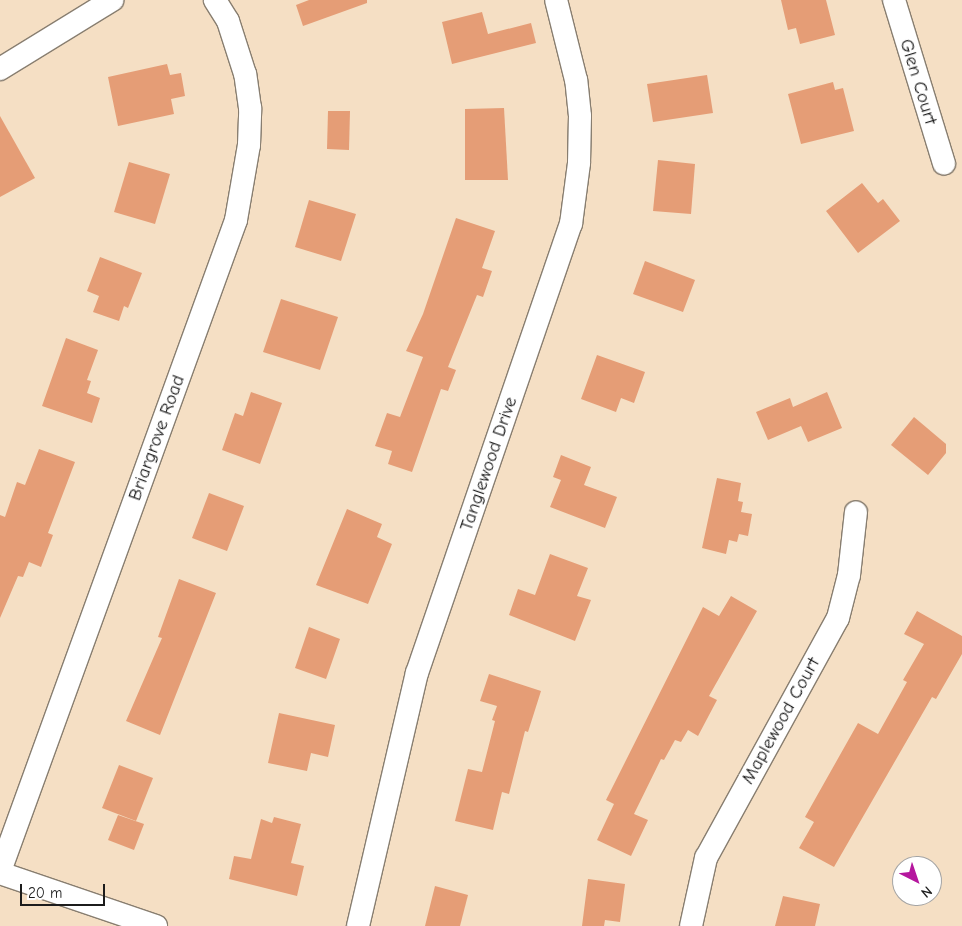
<!DOCTYPE html>
<html>
<head>
<meta charset="utf-8">
<style>
  body { margin:0 }
  #map { position:relative; width:962px; height:926px; overflow:hidden; background:#f5dfc4; font-family:"Comic Neue",sans-serif }
  div>[style] { position:absolute }
  [style*='--x'] { left:calc(var(--x)*1px); top:calc(var(--y)*1px); width:calc(var(--w)*1px); rotate:calc(var(--a)*1deg) }
  .building>* { inset:0; background:#e59d76 }
  .roads { filter:drop-shadow(1px 0 #887e70) drop-shadow(-1px 0 #887e70) drop-shadow(0 1px #887e70) drop-shadow(0 -1px #887e70) }
  .minor>* { height:22px; margin:-11px; padding:0 11px; transform-origin:11px; border-radius:11px; background:#fff }
  span { translate:-50% -50%; white-space:nowrap; text-align:center; line-height:1.15; -webkit-text-stroke:4px #fff; paint-order:stroke }
  .street-label { font-size:19px; color:#1c1c1c }
  .north { position:absolute; left:892px; top:856px; width:50px; height:50px; box-sizing:border-box; background:#fff; border:1px solid #a4a4a4; border-radius:50%; rotate:139deg; font-size:14px; font-weight:700; line-height:20px; text-align:center; color:#1c1c1c }
  .north::after { content:''; display:block; margin:auto; width:18px; height:22px; background:#b5179e; clip-path:polygon(50% 0,100% 100%,50% 72%,0 100%) }
  .scale { position:absolute; left:20px; top:884px; width:85px; height:22px; box-sizing:border-box; border:2px solid #1c1c1c; border-top:0; padding-left:6px; font-size:15px; line-height:18px; white-space:nowrap; color:#1c1c1c; -webkit-text-stroke:4px #fff; paint-order:stroke }
</style>
</head>
<body>
<div id="map">
  <div class="building">
    <i style="clip-path:polygon(309px 0,367px 0,367px 3px,303px 26px,296px 5px)"></i>
    <i style="clip-path:polygon(781px 0,826px 0,835px 35px,800px 44px,796px 28px,788px 30px)"></i>
    <i style="clip-path:polygon(482px 12px,488px 34px,531px 23px,536px 43px,452px 64px,442px 22px)"></i>
    <i style="clip-path:polygon(167px 64px,170px 75px,181px 73px,185px 96px,171px 99px,174px 114px,118px 126px,108px 77px)"></i>
    <i style="clip-path:polygon(707px 75px,713px 113px,653px 122px,647px 84px)"></i>
    <i style="clip-path:polygon(833px 82px,835px 90px,843px 88px,854px 131px,801px 144px,788px 94px)"></i>
    <i style="clip-path:polygon(504px 108px,508px 180px,465px 180px,465px 109px)"></i>
    <i style="clip-path:polygon(328px 111px,350px 111px,349px 150px,327px 149px)"></i>
    <i style="clip-path:polygon(0 116px,35px 178px,0 197px)"></i>
    <i style="clip-path:polygon(658px 160px,695px 164px,691px 214px,653px 211px)"></i>
    <i style="clip-path:polygon(129px 162px,170px 174px,155px 224px,114px 212px)"></i>
    <i style="clip-path:polygon(862px 183px,878px 203px,883px 199px,900px 221px,858px 253px,826px 211px)"></i>
    <i style="clip-path:polygon(309px 200px,356px 214px,341px 261px,295px 247px)"></i>
    <i style="clip-path:polygon(456px 218px,495px 231px,482px 268px,492px 271px,483px 297px,477px 295px,448px 367px,456px 370px,448px 391px,441px 389px,412px 472px,388px 464px,392px 451px,375px 446px,387px 413px,400px 417px,423px 357px,406px 351px,423px 314px)"></i>
    <i style="clip-path:polygon(100px 257px,142px 273px,128px 308px,124px 306px,119px 321px,93px 312px,99px 296px,87px 291px)"></i>
    <i style="clip-path:polygon(645px 261px,695px 280px,683px 312px,633px 294px)"></i>
    <i style="clip-path:polygon(281px 299px,338px 317px,320px 370px,263px 352px)"></i>
    <i style="clip-path:polygon(66px 338px,98px 350px,87px 380px,91px 381px,87px 393px,100px 398px,92px 423px,42px 406px)"></i>
    <i style="clip-path:polygon(597px 355px,645px 372px,634px 403px,621px 398px,616px 412px,581px 399px)"></i>
    <i style="clip-path:polygon(251px 392px,282px 403px,260px 464px,222px 450px,235px 413px,243px 416px)"></i>
    <i style="clip-path:polygon(827px 392px,842px 428px,808px 442px,801px 426px,768px 440px,756px 412px,790px 398px,793px 407px)"></i>
    <i style="clip-path:polygon(914px 417px,946px 444px,946px 453px,928px 475px,891px 445px)"></i>
    <i style="clip-path:polygon(39px 449px,75px 462px,48px 533px,53px 535px,41px 567px,29px 562px,23px 577px,18px 576px,0 618px,0 515px,5px 517px,17px 482px,25px 485px)"></i>
    <i style="clip-path:polygon(561px 455px,591px 467px,584px 485px,617px 497px,605px 528px,550px 507px,561px 480px,553px 477px)"></i>
    <i style="clip-path:polygon(717px 478px,741px 483px,738px 501px,743px 502px,741px 512px,752px 514px,748px 536px,739px 534px,737px 542px,729px 540px,726px 554px,702px 548px)"></i>
    <i style="clip-path:polygon(209px 493px,244px 506px,227px 551px,192px 538px)"></i>
    <i style="clip-path:polygon(347px 509px,382px 524px,377px 537px,392px 544px,368px 604px,316px 585px)"></i>
    <i style="clip-path:polygon(550px 554px,588px 568px,577px 596px,591px 600px,575px 641px,509px 615px,518px 589px,535px 595px)"></i>
    <i style="clip-path:polygon(179px 579px,216px 593px,160px 735px,126px 721px,162px 638px,158px 637px)"></i>
    <i style="clip-path:polygon(731px 596px,757px 611px,709px 696px,717px 700px,698px 736px,688px 730px,681px 742px,675px 740px,664px 760px,661px 759px,634px 814px,648px 820px,631px 856px,597px 840px,614px 804px,606px 800px,703px 607px,719px 616px)"></i>
    <i style="clip-path:polygon(917px 611px,962px 636px,962px 654px,936px 699px,932px 697px,834px 867px,799px 848px,814px 822px,805px 817px,858px 723px,878px 734px,907px 682px,903px 680px,924px 644px,904px 634px)"></i>
    <i style="clip-path:polygon(309px 627px,340px 639px,326px 679px,295px 668px)"></i>
    <i style="clip-path:polygon(489px 674px,541px 691px,528px 732px,525px 731px,509px 794px,502px 792px,493px 830px,455px 821px,468px 769px,482px 772px,495px 721px,492px 720px,497px 706px,480px 701px)"></i>
    <i style="clip-path:polygon(279px 713px,335px 725px,328px 757px,311px 753px,307px 771px,268px 763px)"></i>
    <i style="clip-path:polygon(119px 765px,153px 778px,136px 821px,102px 808px)"></i>
    <i style="clip-path:polygon(118px 815px,144px 824px,134px 850px,108px 840px)"></i>
    <i style="clip-path:polygon(274px 817px,301px 824px,291px 863px,304px 866px,297px 896px,229px 879px,234px 856px,251px 859px,261px 819px,272px 823px)"></i>
    <i style="clip-path:polygon(588px 879px,625px 884px,620px 922px,605px 920px,604px 926px,582px 926px)"></i>
    <i style="clip-path:polygon(435px 886px,468px 895px,460px 926px,425px 926px)"></i>
    <i style="clip-path:polygon(783px 896px,820px 904px,815px 926px,775px 926px)"></i>
  </div>
  <div class="roads">
    <div class="minor">
      <i style="--x:894;--y:0;--w:171;--a:73"></i>
      <i style="--x:0;--y:69;--w:132;--a:-31.6"></i>
      <i style="--x:0;--y:871;--w:692;--a:-70.07"></i>
      <i style="--x:236;--y:220;--w:76;--a:-80.2"></i>
      <i style="--x:249;--y:145;--w:37;--a:-88"></i>
      <i style="--x:250;--y:108;--w:34;--a:-98"></i>
      <i style="--x:245;--y:74;--w:56;--a:-107.8"></i>
      <i style="--x:228;--y:21;--w:25;--a:-122"></i>
      <i style="--x:0;--y:873;--w:165;--a:18.8"></i>
      <i style="--x:358;--y:926;--w:260;--a:-76.9"></i>
      <i style="--x:417;--y:673;--w:475;--a:-71.1"></i>
      <i style="--x:571;--y:224;--w:62;--a:-82.5"></i>
      <i style="--x:579;--y:163;--w:47;--a:-88.8"></i>
      <i style="--x:580;--y:116;--w:36;--a:-96"></i>
      <i style="--x:576;--y:80;--w:82;--a:-104"></i>
      <i style="--x:691;--y:926;--w:70;--a:-77.6"></i>
      <i style="--x:706;--y:858;--w:274;--a:-61.2"></i>
      <i style="--x:838;--y:618;--w:44;--a:-75.7"></i>
      <i style="--x:849;--y:575;--w:63;--a:-83.7"></i>
    </div>
  </div>
  <div class="street-label">
    <span style="left:918px;top:82px;rotate:73deg">Glen Court</span>
    <span style="left:157px;top:438px;rotate:-70deg">Briargrove Road</span>
    <span style="left:489px;top:464px;rotate:-71deg">Tanglewood Drive</span>
    <span style="left:781px;top:721px;rotate:-61deg">Maplewood Court</span>
  </div>
  <div class="north">N</div>
  <div class="scale">20 m</div>
</div>
</body>
</html>
